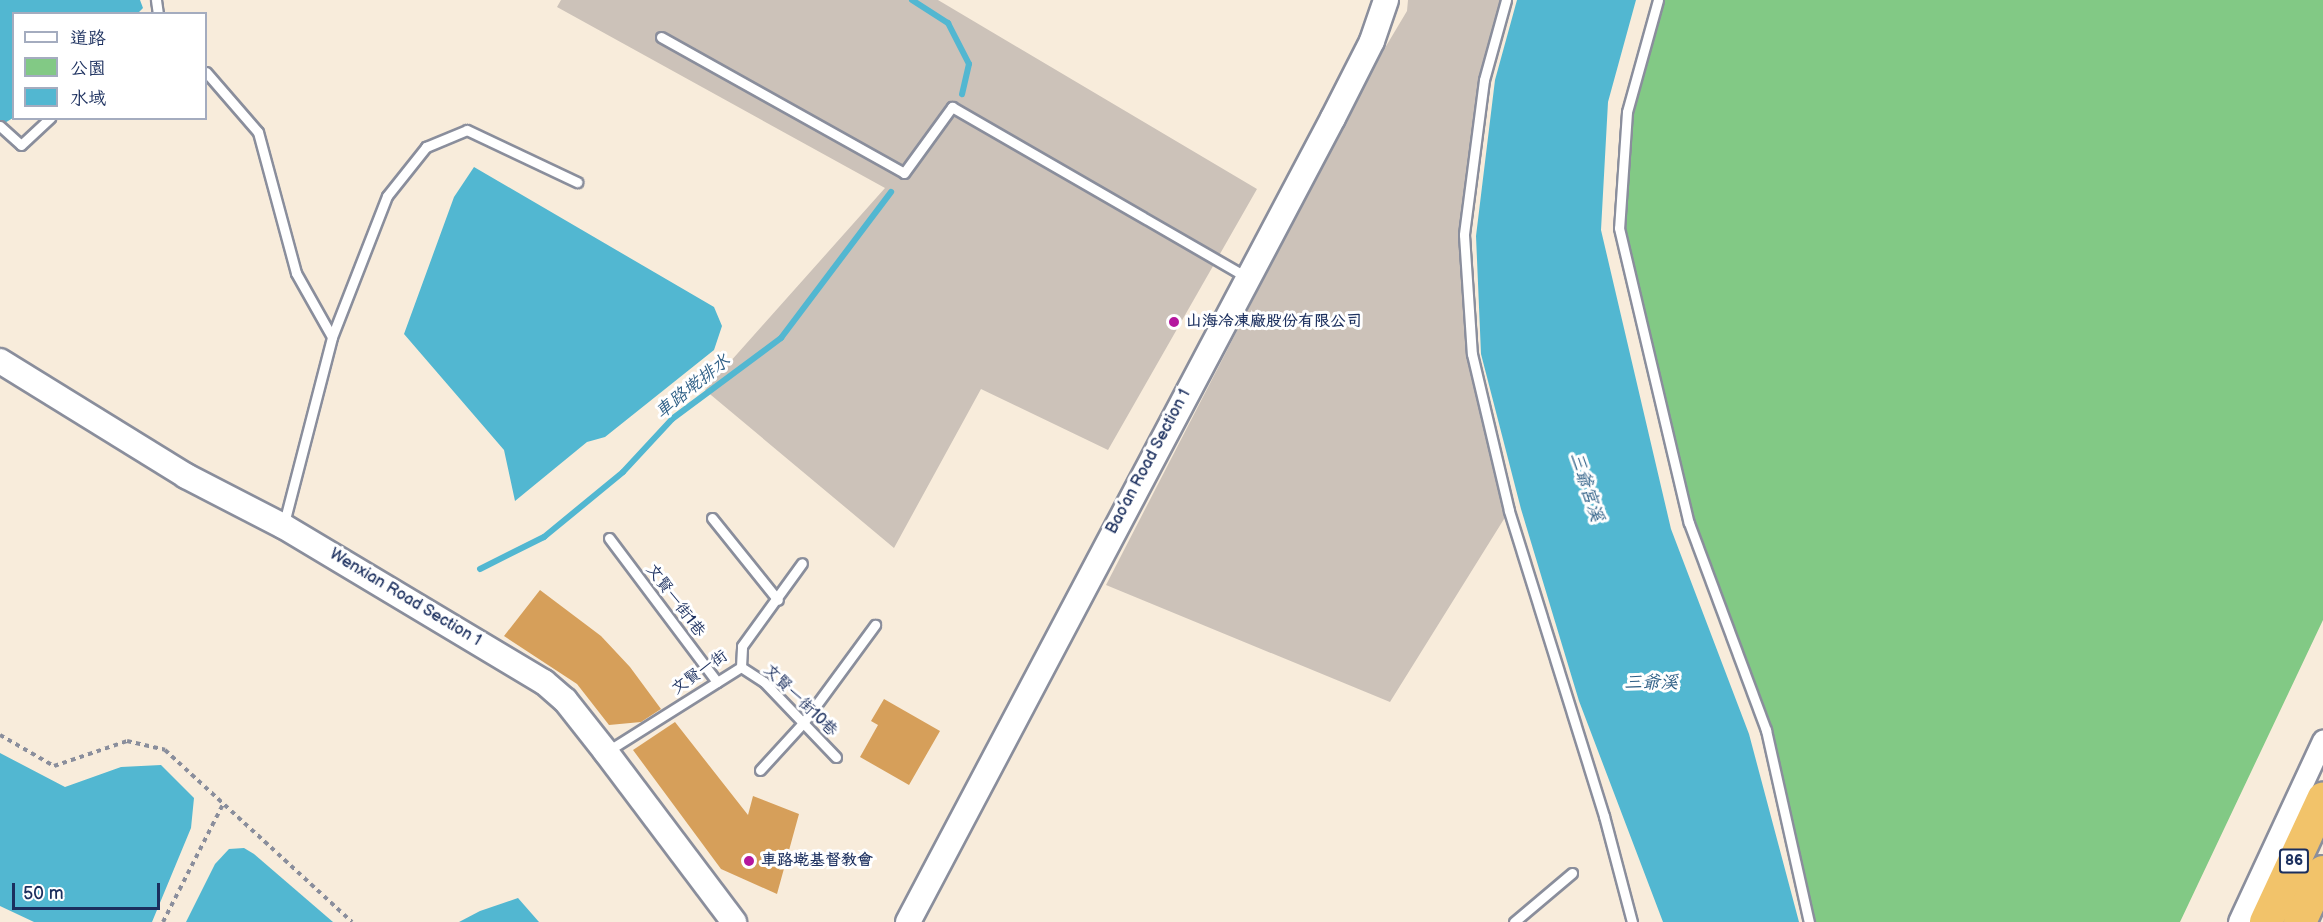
<!DOCTYPE html>
<html>
<head>
<meta charset="utf-8">
<style>
  body { margin:0 }
  #map { position:relative; width:2323px; height:922px; overflow:hidden; background:#f8ecdb; font-family:"Balsamiq Sans","LXGW WenKai TC",sans-serif }
  div>[style] { position:absolute }
  [style*='--x'] { left:calc(var(--x)*1px); top:calc(var(--y)*1px); width:calc(var(--w)*1px); rotate:calc(var(--a)*1deg) }
  .industrial>* { inset:0; background:#ccc2b9 }
  .green>* { inset:0; background:#82c985 }
  .water>* { inset:0; background:#52b7d1 }
  .stream>* { height:6px; margin:-3px; padding:0 3px; transform-origin:3px; border-radius:3px; background:#52b7d1 }
  .building>* { inset:0; background:#d69f5a }
  .path>* { height:4px; margin-top:-2px; transform-origin:0; background:repeating-linear-gradient(90deg,#8a8e9c 0 4.5px,transparent 0 9px) }
  .roads { filter:drop-shadow(2px 0 #8a8e9c) drop-shadow(-2px 0 #8a8e9c) drop-shadow(0 2px #8a8e9c) drop-shadow(0 -2px #8a8e9c) }
  .service>* { height:9px; margin:-4.5px; padding:0 4.5px; transform-origin:4.5px; border-radius:4.5px; background:#fff }
  .minor>* { height:20px; margin:-10px; padding:0 10px; transform-origin:10px; border-radius:10px; background:#fff }
  .tertiary>* { height:24px; margin:-12px; padding:0 12px; transform-origin:12px; border-radius:12px; background:#fff }
  .trunk>* { height:32px; margin:-16px; padding:0 16px; transform-origin:16px; border-radius:16px; background:#f2c36a }
  .dots>* { width:16px; height:16px; translate:-50% -50%; box-sizing:border-box; border:3px solid #fff; border-radius:50% }
  span { translate:-50% -50%; white-space:nowrap; text-align:center; line-height:1.15; -webkit-text-stroke:6px #fff; paint-order:stroke }
  .shield-label span { padding:2px 4px; background:#fff; border:2px solid; border-radius:4px; -webkit-text-stroke-width:0 }
  .shield-label { font-size:15px; color:#1b2f5e; font-weight:700 }
  .poi-label { font-size:16px; color:#1b2f5e; font-weight:700 }
  .left { translate:0 -50%; text-align:left }
  .street-label { font-size:16px; color:#1b2f5e }
  .water-label { font-size:18px; color:#2e5f86; font-style:italic }
  .legend { position:absolute; left:12px; top:12px; width:195px; height:108px; box-sizing:border-box; background:#fff; border:2px solid #a4acbf; margin:0; padding:8px 10px; list-style:none; font-size:18px; color:#1b2f5e }
  .legend li { display:flex; align-items:center; gap:12px; height:30px }
  .legend b { width:30px; border:2px solid #a4acbf }
  .scale { position:absolute; left:12px; top:883px; width:148px; height:27px; box-sizing:border-box; border:3px solid #1b2f5e; border-top:0; padding-left:8px; font-size:18px; line-height:21px; white-space:nowrap; color:#1b2f5e; -webkit-text-stroke:4px #fff; paint-order:stroke }
</style>
</head>
<body>
<div id="map">
  <div class="industrial">
    <i style="clip-path:polygon(561px 0,938px 0,1257px 189px,1108px 450px,981px 389px,894px 548px,705px 390px,885px 188px,557px 7px)"></i>
    <i style="clip-path:polygon(1408px 0,1506px 0,1484px 80px,1464px 235px,1472px 354px,1509px 511px,1390px 702px,1106px 585px,1370px 73px,1407px 11px)"></i>
  </div>
  <div class="green">
    <i style="clip-path:polygon(1658px 0,2323px 0,2323px 620px,2180px 922px,1809px 922px,1766px 730px,1689px 523px,1619px 228px,1627px 112px)"></i>
  </div>
  <div class="water">
    <i style="clip-path:polygon(0 0,140px 0,143px 8px,137px 14px,14px 14px,13px 118px,3px 124px,0 121px)"></i>
    <i style="clip-path:polygon(1517px 0,1636px 0,1608px 102px,1601px 230px,1671px 529px,1749px 734px,1799px 922px,1663px 922px,1579px 701px,1521px 509px,1481px 354px,1476px 236px,1495px 80px)"></i>
    <i style="clip-path:polygon(474px 167px,714px 307px,722px 326px,714px 350px,605px 437px,587px 442px,515px 501px,504px 450px,404px 334px,454px 197px)"></i>
    <i style="clip-path:polygon(0 753px,65px 787px,121px 767px,161px 765px,194px 798px,191px 828px,152px 922px,34px 922px,0 906px)"></i>
    <i style="clip-path:polygon(244px 848px,254px 854px,333px 922px,186px 922px,215px 864px,229px 849px)"></i>
    <i style="clip-path:polygon(518px 898px,539px 922px,459px 922px,480px 911px)"></i>
  </div>
  <div class="stream">
    <i style="--x:912;--y:0;--w:43;--a:32.6"></i>
    <i style="--x:948;--y:23;--w:46;--a:62.9"></i>
    <i style="--x:969;--y:64;--w:31;--a:103"></i>
    <i style="--x:480;--y:569;--w:72;--a:-26.6"></i>
    <i style="--x:544;--y:537;--w:102;--a:-39.4"></i>
    <i style="--x:623;--y:472;--w:72;--a:-47.2"></i>
    <i style="--x:672;--y:419;--w:136;--a:-36.6"></i>
    <i style="--x:781;--y:338;--w:183;--a:-53"></i>
  </div>
  <div class="building">
    <i style="clip-path:polygon(540px 590px,601px 636px,630px 667px,661px 709px,641px 722px,609px 725px,577px 684px,504px 636px)"></i>
    <i style="clip-path:polygon(884px 699px,940px 731px,909px 785px,860px 757px,878px 725px,871px 721px)"></i>
    <i style="clip-path:polygon(675px 722px,748px 815px,753px 796px,799px 814px,777px 894px,721px 869px,633px 750px)"></i>
  </div>
  <div class="path">
    <i style="--x:0;--y:735;--w:62;--a:29.9"></i>
    <i style="--x:54;--y:766;--w:77;--a:-18.9"></i>
    <i style="--x:127;--y:741;--w:39;--a:13"></i>
    <i style="--x:165;--y:750;--w:254;--a:42.6"></i>
    <i style="--x:163;--y:922;--w:132;--a:-63"></i>
  </div>
  <div class="roads">
    <div class="service">
      <i style="--x:156;--y:0;--w:14;--a:82"></i>
      <i style="--x:1506;--y:0;--w:83;--a:105.4"></i>
      <i style="--x:1484;--y:80;--w:156;--a:97.4"></i>
      <i style="--x:1464;--y:235;--w:119;--a:86.2"></i>
      <i style="--x:1472;--y:354;--w:161;--a:76.7"></i>
      <i style="--x:1509;--y:511;--w:319;--a:72.7"></i>
      <i style="--x:1604;--y:816;--w:110;--a:75.2"></i>
      <i style="--x:1658;--y:0;--w:116;--a:105.5"></i>
      <i style="--x:1627;--y:112;--w:116;--a:93.9"></i>
      <i style="--x:1619;--y:228;--w:303;--a:76.7"></i>
      <i style="--x:1689;--y:523;--w:221;--a:69.6"></i>
      <i style="--x:1766;--y:730;--w:197;--a:77.4"></i>
      <i style="--x:661;--y:37;--w:278;--a:29.2"></i>
      <i style="--x:904;--y:173;--w:82;--a:-54"></i>
      <i style="--x:952;--y:107;--w:342;--a:30"></i>
      <i style="--x:206;--y:72;--w:79;--a:49.1"></i>
      <i style="--x:258;--y:132;--w:146;--a:74.9"></i>
      <i style="--x:296;--y:273;--w:73;--a:60.6"></i>
      <i style="--x:0;--y:126;--w:28;--a:42"></i>
      <i style="--x:21;--y:145;--w:40;--a:-43"></i>
      <i style="--x:712;--y:518;--w:105;--a:51.2"></i>
      <i style="--x:284;--y:523;--w:192;--a:-75.5"></i>
      <i style="--x:332;--y:337;--w:151;--a:-68.7"></i>
      <i style="--x:387;--y:196;--w:63;--a:-51.5"></i>
      <i style="--x:426;--y:147;--w:44;--a:-22.5"></i>
      <i style="--x:467;--y:130;--w:122;--a:25.3"></i>
      <i style="--x:609;--y:538;--w:180;--a:53.1"></i>
      <i style="--x:741;--y:667;--w:27;--a:33"></i>
      <i style="--x:764;--y:682;--w:104;--a:46.2"></i>
      <i style="--x:606;--y:752;--w:160;--a:-32.2"></i>
      <i style="--x:741;--y:667;--w:21;--a:-87"></i>
      <i style="--x:742;--y:646;--w:102;--a:-54.1"></i>
      <i style="--x:760;--y:770;--w:64;--a:-47.5"></i>
      <i style="--x:803;--y:723;--w:122;--a:-53.7"></i>
      <i style="--x:1514;--y:922;--w:76;--a:-40.2"></i>
    </div>
    <div class="minor">
      <i style="--x:2239;--y:922;--w:200;--a:-65.1"></i>
    </div>
    <div class="tertiary">
      <i style="--x:0;--y:361;--w:219;--a:31.7"></i>
      <i style="--x:186;--y:476;--w:109;--a:27.3"></i>
      <i style="--x:283;--y:526;--w:304;--a:30.9"></i>
      <i style="--x:544;--y:682;--w:28;--a:41"></i>
      <i style="--x:565;--y:700;--w:66;--a:51.7"></i>
      <i style="--x:606;--y:752;--w:213;--a:53"></i>
      <i style="--x:908;--y:922;--w:909;--a:-62.14"></i>
      <i style="--x:1333;--y:118;--w:86;--a:-63.1"></i>
      <i style="--x:1372;--y:41;--w:43;--a:-71.1"></i>
    </div>
    <div class="trunk">
      <i style="--x:2266;--y:922;--w:136;--a:-65.1"></i>
      <i style="--x:2300;--y:922;--w:55;--a:-65.3"></i>
    </div>
  </div>
  <div class="dots">
    <i style="left:1174px;top:322px;background:#b5179e"></i>
    <i style="left:749px;top:861px;background:#b5179e"></i>
  </div>
  <div class="shield-label">
    <span style="left:2294px;top:861px">86</span>
  </div>
  <div class="poi-label">
    <span class="left" style="left:1186px;top:322px">山海冷凍廠股份有限公司</span>
    <span class="left" style="left:761px;top:861px">車路墘基督教會</span>
  </div>
  <div class="street-label">
    <span style="left:1149px;top:462px;rotate:-62deg">Bao’an Road Section 1</span>
    <span style="left:405px;top:598px;rotate:31deg">Wenxian Road Section 1</span>
    <span style="left:675px;top:601px;rotate:53deg">文賢一街1巷</span>
    <span style="left:700px;top:673px;rotate:-35deg">文賢一街</span>
    <span style="left:800px;top:701px;rotate:44deg">文賢一街10巷</span>
  </div>
  <div class="water-label">
    <span style="left:693px;top:387px;rotate:-39deg">車路墘排水</span>
    <span style="left:1586px;top:487px;rotate:72deg">三爺宮溪</span>
    <span style="left:1651px;top:683px">三爺溪</span>
  </div>
  <ul class="legend">
  <li><b style="height:8px;background:#fff"></b>道路</li>
  <li><b style="height:16px;background:#82c985"></b>公園</li>
  <li><b style="height:16px;background:#52b7d1"></b>水域</li>
  </ul>
  <div class="scale">50 m</div>
</div>
</body>
</html>
